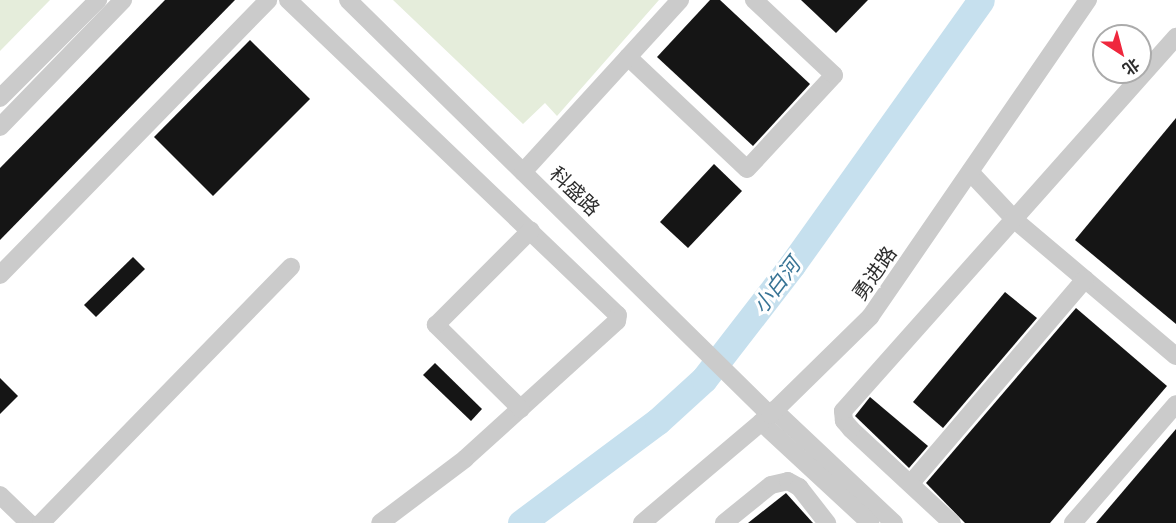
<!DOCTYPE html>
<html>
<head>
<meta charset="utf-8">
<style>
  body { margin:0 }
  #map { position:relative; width:1176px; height:523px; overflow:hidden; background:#fff; font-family:"IBM Plex Sans","Noto Sans SC",sans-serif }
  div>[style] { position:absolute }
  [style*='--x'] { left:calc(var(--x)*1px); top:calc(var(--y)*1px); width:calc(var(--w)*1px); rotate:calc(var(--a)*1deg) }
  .green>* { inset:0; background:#e5eddb }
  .river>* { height:27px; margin:-13.5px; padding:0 13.5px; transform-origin:13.5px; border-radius:13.5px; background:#c6e0ee }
  .building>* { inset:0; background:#151515 }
  .minor>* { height:18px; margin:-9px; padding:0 9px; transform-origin:9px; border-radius:9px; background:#cbcbcb }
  span { translate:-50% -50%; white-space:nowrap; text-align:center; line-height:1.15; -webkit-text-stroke:6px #fff; paint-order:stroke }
  .street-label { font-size:20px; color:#2e2e2e }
  .water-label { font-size:21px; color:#387495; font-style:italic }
  .north { position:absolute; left:1092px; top:24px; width:60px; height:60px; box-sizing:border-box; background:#fff; border:2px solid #ababab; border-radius:50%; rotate:144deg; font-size:16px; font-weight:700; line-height:24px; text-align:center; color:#2e2e2e }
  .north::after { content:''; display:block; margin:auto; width:21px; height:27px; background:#ef273d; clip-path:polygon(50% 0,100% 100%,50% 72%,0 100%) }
</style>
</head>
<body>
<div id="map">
  <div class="green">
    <i style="clip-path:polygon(0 0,50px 0,0 51px)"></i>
    <i style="clip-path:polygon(393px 0,659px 0,557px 116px,545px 103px,523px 124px)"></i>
  </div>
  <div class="river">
    <i style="--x:521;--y:523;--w:171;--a:-36.7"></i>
    <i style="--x:658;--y:421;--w:62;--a:-42.4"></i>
    <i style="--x:704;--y:379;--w:144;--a:-52.3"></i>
    <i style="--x:792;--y:265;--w:325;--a:-54.5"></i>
  </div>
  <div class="building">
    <i style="clip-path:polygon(165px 0,235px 0,0 240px,0 168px)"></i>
    <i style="clip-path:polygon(710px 0,720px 0,810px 84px,753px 146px,657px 57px)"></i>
    <i style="clip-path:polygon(801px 0,868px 0,836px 33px)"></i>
    <i style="clip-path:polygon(250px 40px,310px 99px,213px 196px,154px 137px)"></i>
    <i style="clip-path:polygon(1176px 118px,1176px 324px,1075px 240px)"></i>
    <i style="clip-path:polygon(714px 164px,742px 191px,688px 248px,660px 222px)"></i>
    <i style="clip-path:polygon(133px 257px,145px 269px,96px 317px,84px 305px)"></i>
    <i style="clip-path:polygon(1005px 292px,1037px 318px,943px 428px,913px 402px)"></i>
    <i style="clip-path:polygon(1076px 308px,1167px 386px,1050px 523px,965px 523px,926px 483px)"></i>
    <i style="clip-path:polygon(435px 363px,482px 409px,471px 421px,423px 375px)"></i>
    <i style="clip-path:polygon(0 378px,18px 396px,0 414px)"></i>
    <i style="clip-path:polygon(870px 397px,928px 446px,909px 468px,855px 416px)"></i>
    <i style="clip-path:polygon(1176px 429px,1176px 523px,1096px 523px)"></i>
    <i style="clip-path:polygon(786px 493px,813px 523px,748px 523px)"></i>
  </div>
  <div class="minor">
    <i style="--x:288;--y:0;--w:456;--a:43.7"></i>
    <i style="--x:618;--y:315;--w:6;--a:99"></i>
    <i style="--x:617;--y:321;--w:205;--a:137.8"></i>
    <i style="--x:465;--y:459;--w:106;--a:143"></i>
    <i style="--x:348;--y:0;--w:592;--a:44.52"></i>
    <i style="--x:628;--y:57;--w:163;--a:43.3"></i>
    <i style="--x:747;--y:169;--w:128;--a:-47.2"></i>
    <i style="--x:834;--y:75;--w:110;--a:-136.8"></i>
    <i style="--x:0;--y:98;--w:139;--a:-45"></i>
    <i style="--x:0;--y:127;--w:177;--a:-45.9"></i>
    <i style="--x:523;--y:172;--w:233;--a:-47.6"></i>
    <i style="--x:970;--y:172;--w:67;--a:46.8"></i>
    <i style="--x:1016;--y:221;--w:209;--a:40.2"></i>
    <i style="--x:0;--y:275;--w:384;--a:-45.7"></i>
    <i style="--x:521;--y:409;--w:120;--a:-135.3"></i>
    <i style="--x:436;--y:325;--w:134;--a:-45"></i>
    <i style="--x:774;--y:410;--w:165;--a:43.3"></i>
    <i style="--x:761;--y:422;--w:149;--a:42.8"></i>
    <i style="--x:911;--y:483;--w:268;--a:-49.5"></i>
    <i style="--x:0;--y:495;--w:40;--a:44"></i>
    <i style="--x:41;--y:523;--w:358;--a:-45.7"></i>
    <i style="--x:642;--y:523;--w:167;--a:-40.2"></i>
    <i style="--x:770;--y:415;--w:140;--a:-44.4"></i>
    <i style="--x:870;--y:317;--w:385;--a:-55.5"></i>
    <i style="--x:724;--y:523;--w:60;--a:-39"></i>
    <i style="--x:771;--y:485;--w:17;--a:-13"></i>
    <i style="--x:788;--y:481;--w:13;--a:29"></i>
    <i style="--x:799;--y:487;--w:46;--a:52.1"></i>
    <i style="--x:952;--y:523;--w:138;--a:-137.1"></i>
    <i style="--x:851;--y:429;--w:11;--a:-131"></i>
    <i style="--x:844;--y:421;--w:10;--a:-96"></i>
    <i style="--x:843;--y:411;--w:501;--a:-48.32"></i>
    <i style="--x:1073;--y:523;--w:157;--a:-49.1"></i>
  </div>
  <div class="street-label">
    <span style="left:575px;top:191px;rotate:44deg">科盛路</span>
    <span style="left:874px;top:273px;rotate:-55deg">勇进路</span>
  </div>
  <div class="water-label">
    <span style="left:776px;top:285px;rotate:-53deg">小白河</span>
  </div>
  <div class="north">北</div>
</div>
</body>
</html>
